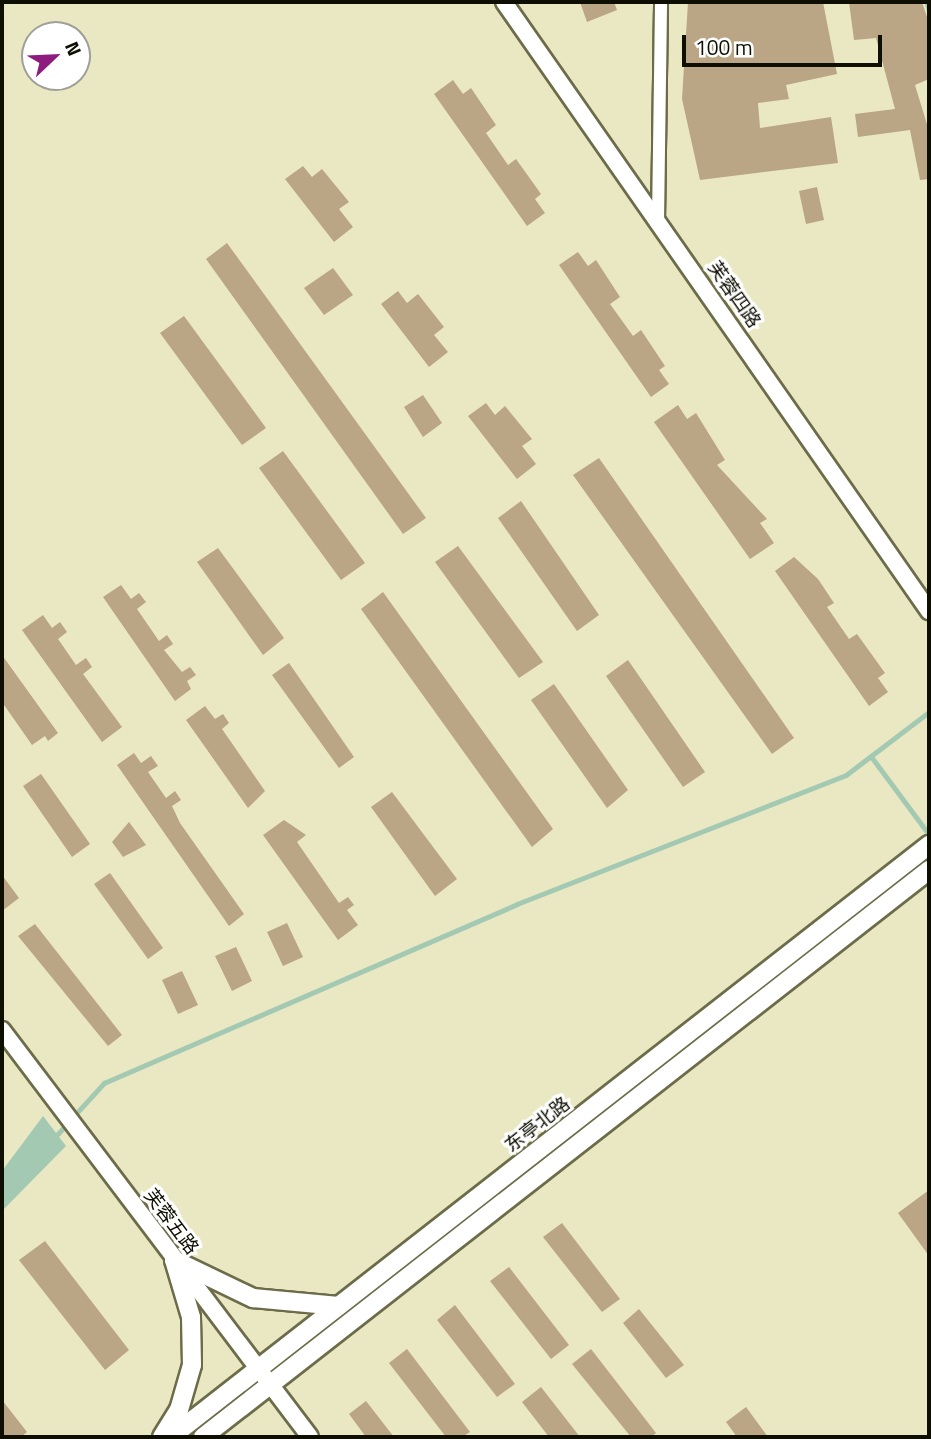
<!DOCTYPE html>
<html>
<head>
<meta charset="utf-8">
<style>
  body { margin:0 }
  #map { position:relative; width:931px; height:1439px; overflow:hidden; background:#e9e8c2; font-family:"Titillium Web","Noto Sans SC",sans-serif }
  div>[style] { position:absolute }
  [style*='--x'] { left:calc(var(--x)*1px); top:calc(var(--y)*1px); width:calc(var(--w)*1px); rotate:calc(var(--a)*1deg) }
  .water>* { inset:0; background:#a3c9b3 }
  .stream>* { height:4.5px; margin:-2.25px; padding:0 2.25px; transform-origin:2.25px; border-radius:2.25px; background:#a3c9b3 }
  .building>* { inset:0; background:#baa584 }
  .roads { filter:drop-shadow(2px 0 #6d6c4a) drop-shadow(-2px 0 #6d6c4a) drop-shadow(0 2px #6d6c4a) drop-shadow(0 -2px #6d6c4a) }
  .minor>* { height:12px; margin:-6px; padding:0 6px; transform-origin:6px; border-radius:6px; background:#fff }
  .tertiary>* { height:16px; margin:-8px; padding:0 8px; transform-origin:8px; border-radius:8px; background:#fff }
  .secondary>* { height:18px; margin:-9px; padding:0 9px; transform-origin:9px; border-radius:9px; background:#fff }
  span { translate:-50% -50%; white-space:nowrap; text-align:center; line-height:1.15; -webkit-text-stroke:6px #fff; paint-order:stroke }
  .street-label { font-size:19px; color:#0e0e03 }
  .frame { position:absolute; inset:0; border:4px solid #0e0e03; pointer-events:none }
  .north { position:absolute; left:21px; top:21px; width:70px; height:70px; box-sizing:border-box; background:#fff; border:2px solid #9f9f9a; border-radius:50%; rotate:67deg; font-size:19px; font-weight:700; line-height:28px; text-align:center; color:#0e0e03 }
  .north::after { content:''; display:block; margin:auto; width:24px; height:32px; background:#8e1c7e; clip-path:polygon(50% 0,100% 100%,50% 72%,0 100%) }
  .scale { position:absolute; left:682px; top:35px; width:200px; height:32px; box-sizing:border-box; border:4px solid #0e0e03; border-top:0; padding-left:9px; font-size:21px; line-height:24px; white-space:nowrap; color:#0e0e03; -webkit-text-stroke:5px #fff; paint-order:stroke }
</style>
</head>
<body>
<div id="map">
  <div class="water">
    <i style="clip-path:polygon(43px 1116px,66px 1146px,2px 1211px,2px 1171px)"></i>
  </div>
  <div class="stream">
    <i style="--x:927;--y:2;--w:7;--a:74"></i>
    <i style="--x:871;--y:756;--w:97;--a:53.4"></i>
    <i style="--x:73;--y:1117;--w:46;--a:-47.6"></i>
    <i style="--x:104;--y:1083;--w:450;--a:-23.4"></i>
    <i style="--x:517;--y:904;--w:353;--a:-21.4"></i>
    <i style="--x:846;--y:775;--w:104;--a:-37.2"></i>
    <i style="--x:54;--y:1138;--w:19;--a:-47"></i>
  </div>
  <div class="building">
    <i style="clip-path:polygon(580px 2px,614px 2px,617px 10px,587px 22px)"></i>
    <i style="clip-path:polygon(688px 2px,823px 2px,837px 74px,786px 85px,789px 99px,758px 103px,760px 128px,831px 117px,838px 163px,700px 180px,682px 99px)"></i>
    <i style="clip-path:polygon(849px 2px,922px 2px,929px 23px,929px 79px,915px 85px,929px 131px,929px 179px,920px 180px,910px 130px,858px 137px,855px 114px,895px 109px,876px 38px,854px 40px)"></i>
    <i style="clip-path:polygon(453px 80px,463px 94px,471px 88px,496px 125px,486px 133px,508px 165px,516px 159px,541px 194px,535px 199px,545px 213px,527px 226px,434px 94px)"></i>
    <i style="clip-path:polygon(303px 166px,312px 177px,322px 169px,349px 202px,339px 209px,353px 227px,334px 242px,285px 179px)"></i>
    <i style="clip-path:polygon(817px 187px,824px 220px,806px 224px,799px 191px)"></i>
    <i style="clip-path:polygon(227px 243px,426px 518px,403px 534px,206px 259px)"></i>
    <i style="clip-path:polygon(578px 252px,588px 266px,596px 260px,620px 297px,610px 304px,633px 336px,641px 330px,665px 366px,659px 370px,669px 384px,651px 397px,559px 265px)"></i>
    <i style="clip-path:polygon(333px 268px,353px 295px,324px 315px,304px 288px)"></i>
    <i style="clip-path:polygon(398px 291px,407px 303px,418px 294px,444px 327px,434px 335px,448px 352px,429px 367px,381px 304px)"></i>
    <i style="clip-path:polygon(184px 316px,266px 428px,242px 445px,160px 333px)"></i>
    <i style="clip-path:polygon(423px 395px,442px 423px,423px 437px,404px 407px)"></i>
    <i style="clip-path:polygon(486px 403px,495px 415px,505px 406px,532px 439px,522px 446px,536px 464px,517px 479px,468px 416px)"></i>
    <i style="clip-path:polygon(678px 405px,687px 419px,696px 413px,725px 460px,717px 465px,767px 519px,760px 523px,774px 543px,750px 559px,654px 422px)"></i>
    <i style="clip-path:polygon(283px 451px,365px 563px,341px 580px,259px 468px)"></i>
    <i style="clip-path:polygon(599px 458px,794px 738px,772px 754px,573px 475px)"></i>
    <i style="clip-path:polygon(521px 501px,599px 615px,577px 631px,498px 518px)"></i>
    <i style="clip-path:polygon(458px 546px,543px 662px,519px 678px,435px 562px)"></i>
    <i style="clip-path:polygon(218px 548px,284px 638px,263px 655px,197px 562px)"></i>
    <i style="clip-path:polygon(794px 557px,818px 579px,834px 603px,827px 607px,849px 639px,857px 634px,885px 673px,878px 678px,888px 692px,869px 706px,775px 571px)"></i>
    <i style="clip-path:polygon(121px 585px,131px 599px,139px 593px,146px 602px,137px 609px,159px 641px,167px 635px,173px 644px,164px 650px,182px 672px,190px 667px,196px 675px,187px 681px,191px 689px,175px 701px,103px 597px)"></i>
    <i style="clip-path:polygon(383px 592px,553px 829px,532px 847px,361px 609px)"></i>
    <i style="clip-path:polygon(43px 615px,52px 628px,60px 622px,67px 632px,58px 639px,76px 665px,86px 658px,92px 667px,83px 674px,122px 727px,102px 742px,22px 630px)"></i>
    <i style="clip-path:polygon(2px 655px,58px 733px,48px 741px,45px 736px,32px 745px,2px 702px)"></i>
    <i style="clip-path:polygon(628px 660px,705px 772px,683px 787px,606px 676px)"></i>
    <i style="clip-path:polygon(289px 663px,354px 757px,339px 768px,272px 675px)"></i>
    <i style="clip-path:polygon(554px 684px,628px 790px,607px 808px,531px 700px)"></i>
    <i style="clip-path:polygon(205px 706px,215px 719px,223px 714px,229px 723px,222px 729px,265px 791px,248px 808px,186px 720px)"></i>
    <i style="clip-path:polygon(134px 753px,141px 763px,151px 756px,158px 766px,148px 772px,166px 798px,175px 791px,181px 800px,172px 806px,180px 823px,244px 914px,229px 926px,117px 765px)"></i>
    <i style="clip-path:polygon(41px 774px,90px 844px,72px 857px,23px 786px)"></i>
    <i style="clip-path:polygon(392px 792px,457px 879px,435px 896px,371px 807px)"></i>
    <i style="clip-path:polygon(284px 820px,306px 835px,297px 842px,339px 903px,348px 897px,354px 905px,347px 910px,358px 925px,338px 940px,263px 835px)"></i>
    <i style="clip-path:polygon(129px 822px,146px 845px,123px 857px,112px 842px)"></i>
    <i style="clip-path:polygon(110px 873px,163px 948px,148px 959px,94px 884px)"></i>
    <i style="clip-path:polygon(2px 875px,19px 898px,2px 911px)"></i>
    <i style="clip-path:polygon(287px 923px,303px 957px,283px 966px,267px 932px)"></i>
    <i style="clip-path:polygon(35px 924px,122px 1035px,108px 1046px,18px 936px)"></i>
    <i style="clip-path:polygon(236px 947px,252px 981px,232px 991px,215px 956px)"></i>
    <i style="clip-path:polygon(182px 971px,198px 1005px,178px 1014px,162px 980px)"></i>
    <i style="clip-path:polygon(929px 1190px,929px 1256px,898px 1213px)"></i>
    <i style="clip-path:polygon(562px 1223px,620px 1299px,602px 1312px,543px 1237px)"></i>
    <i style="clip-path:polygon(45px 1241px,129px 1350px,105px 1370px,19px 1260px)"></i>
    <i style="clip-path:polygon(509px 1267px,569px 1345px,551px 1359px,490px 1281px)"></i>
    <i style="clip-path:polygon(455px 1305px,515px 1384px,497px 1397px,437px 1320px)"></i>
    <i style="clip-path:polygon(639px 1309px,684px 1365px,666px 1378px,623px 1323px)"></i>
    <i style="clip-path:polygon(407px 1349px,470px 1432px,462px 1437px,446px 1437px,389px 1363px)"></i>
    <i style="clip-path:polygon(591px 1349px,656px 1433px,651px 1437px,631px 1437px,572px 1364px)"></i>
    <i style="clip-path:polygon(541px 1387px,580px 1437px,549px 1437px,522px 1402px)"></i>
    <i style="clip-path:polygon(2px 1400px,27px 1432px,21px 1437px,2px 1437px)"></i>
    <i style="clip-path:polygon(366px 1401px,394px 1437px,366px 1437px,349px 1414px)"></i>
    <i style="clip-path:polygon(746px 1407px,768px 1437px,737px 1437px,726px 1422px)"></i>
  </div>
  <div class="roads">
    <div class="minor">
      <i style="--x:658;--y:221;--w:219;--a:-89.2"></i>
    </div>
    <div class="tertiary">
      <i style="--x:504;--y:2;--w:743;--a:55.09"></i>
      <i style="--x:2;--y:1030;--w:510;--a:52.88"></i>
    </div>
    <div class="secondary">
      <i style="--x:174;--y:1260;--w:88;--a:25.7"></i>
      <i style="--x:253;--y:1298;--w:86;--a:5.3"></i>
      <i style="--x:162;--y:1437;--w:32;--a:-58"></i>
      <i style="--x:179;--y:1410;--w:47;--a:-73.9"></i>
      <i style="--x:192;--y:1365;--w:48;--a:-91.2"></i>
      <i style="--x:191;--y:1317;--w:59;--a:-106.6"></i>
      <i style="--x:171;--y:1437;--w:962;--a:-37.99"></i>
      <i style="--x:203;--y:1437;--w:921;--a:-37.99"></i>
    </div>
  </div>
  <div class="street-label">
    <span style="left:735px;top:294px;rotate:55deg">芙蓉四路</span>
    <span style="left:537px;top:1124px;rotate:-38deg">东亭北路</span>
    <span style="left:172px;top:1221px;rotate:53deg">芙蓉五路</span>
  </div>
  <div class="frame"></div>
  <div class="north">N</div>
  <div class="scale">100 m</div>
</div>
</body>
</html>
